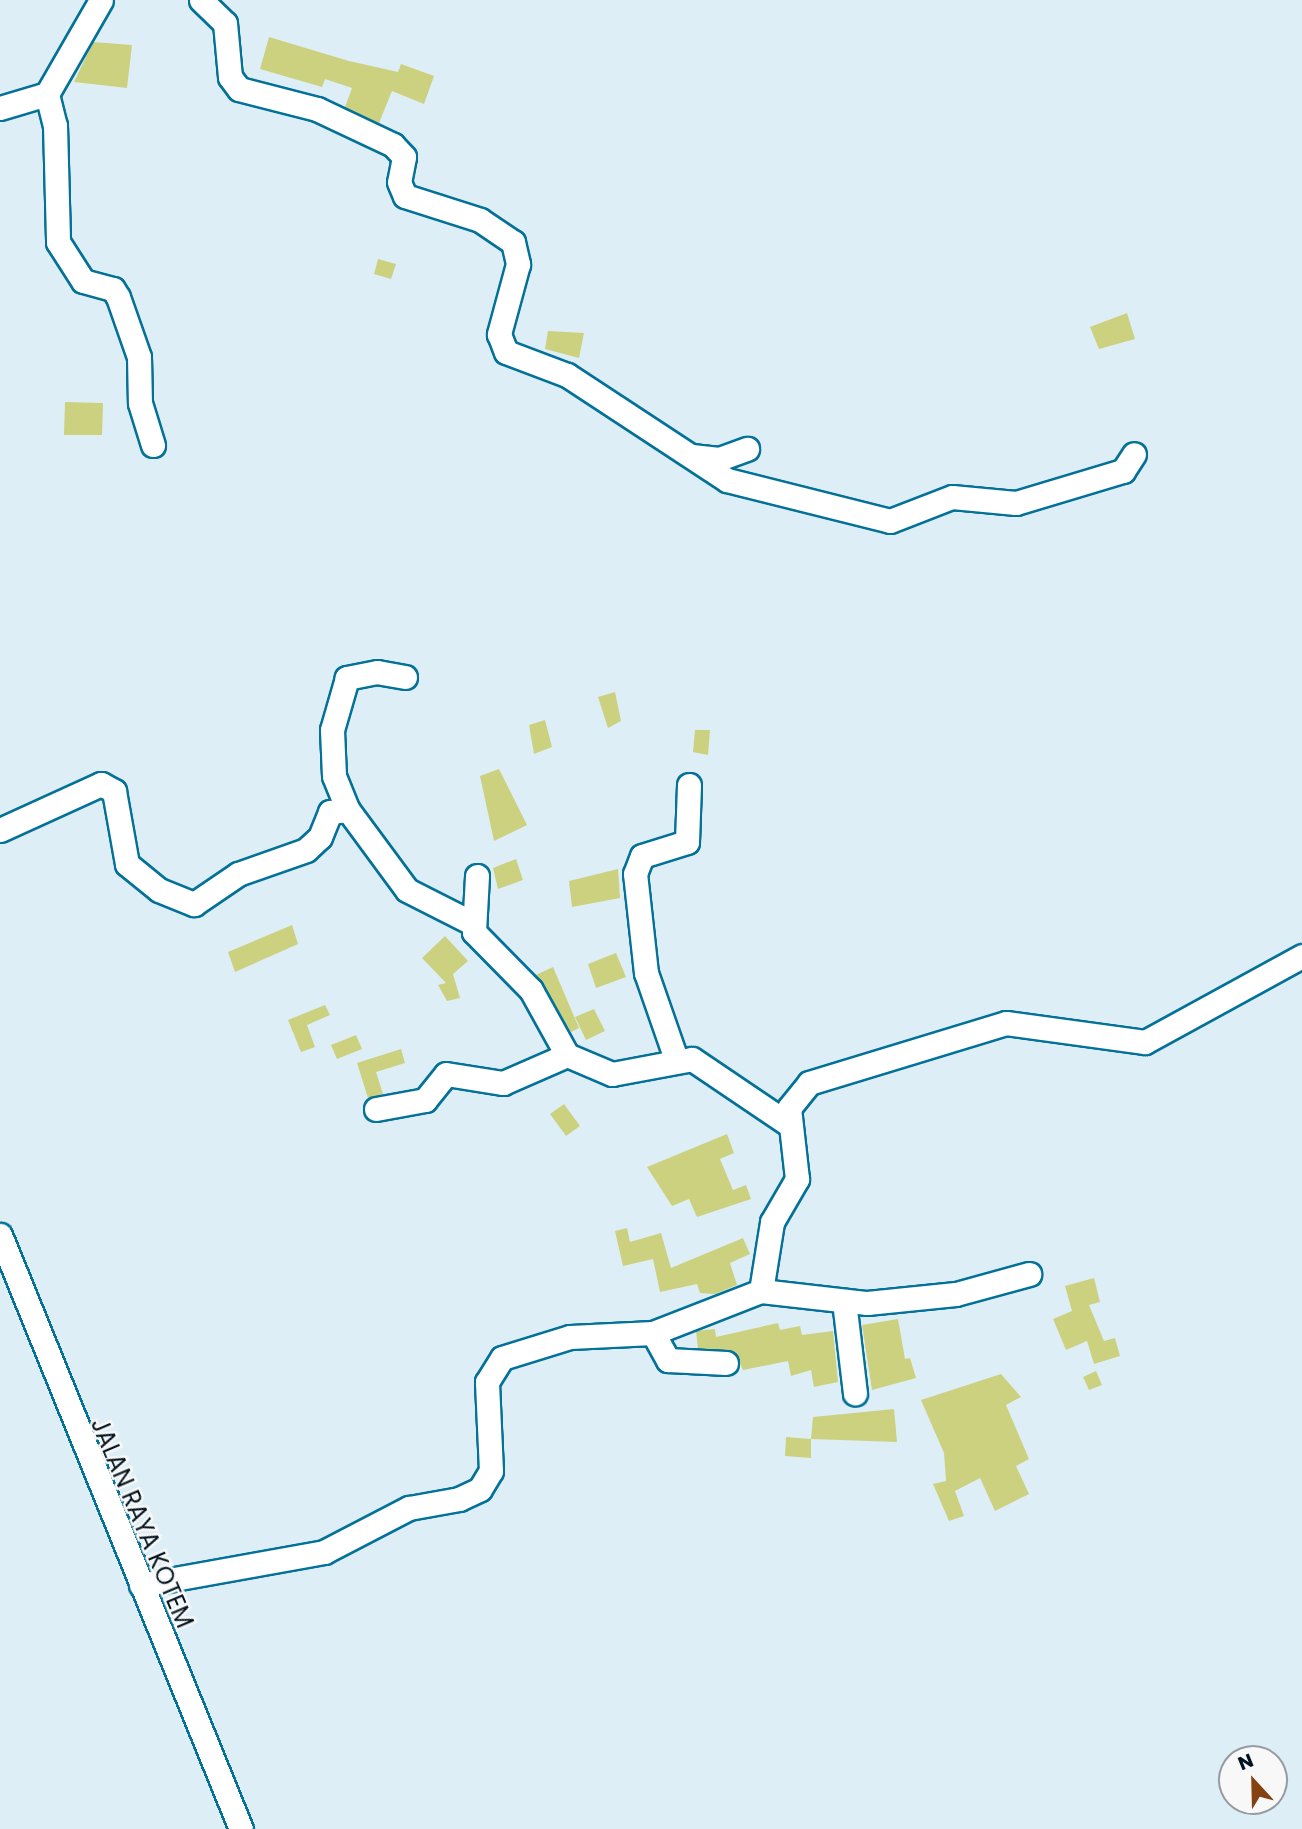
<!DOCTYPE html>
<html>
<head>
<meta charset="utf-8">
<style>
  body { margin:0 }
  #map { position:relative; width:1302px; height:1829px; overflow:hidden; background:#deeef6; font-family:Poppins,sans-serif }
  div>[style] { position:absolute }
  [style*='--x'] { left:calc(var(--x)*1px); top:calc(var(--y)*1px); width:calc(var(--w)*1px); rotate:calc(var(--a)*1deg) }
  .building>* { inset:0; background:#ccd180 }
  .roads { filter:drop-shadow(2px 0 #037198) drop-shadow(-2px 0 #037198) drop-shadow(0 2px #037198) drop-shadow(0 -2px #037198) }
  .minor>* { height:23px; margin:-11.5px; padding:0 11.5px; transform-origin:11.5px; border-radius:11.5px; background:#fff }
  span { translate:-50% -50%; white-space:nowrap; text-align:center; line-height:1.15; -webkit-text-stroke:5px #f8f8f8; paint-order:stroke }
  .street-label { font-size:24px; color:#00131f }
  .north { position:absolute; left:1218px; top:1745px; width:70px; height:70px; box-sizing:border-box; background:#f8f8f8; border:2px solid #959ca1; border-radius:50%; rotate:338deg; font-size:19px; font-weight:700; line-height:28px; text-align:center; color:#00131f }
  .north::after { content:''; display:block; margin:auto; width:24px; height:32px; background:#844211; clip-path:polygon(50% 0,100% 100%,50% 72%,0 100%) }
</style>
</head>
<body>
<div id="map">
  <div class="building">
    <i style="clip-path:polygon(269px 37px,349px 61px,398px 72px,401px 64px,434px 76px,424px 104px,392px 91px,379px 123px,345px 107px,352px 88px,325px 79px,322px 87px,260px 69px)"></i>
    <i style="clip-path:polygon(93px 42px,132px 45px,127px 88px,74px 82px)"></i>
    <i style="clip-path:polygon(378px 259px,396px 264px,391px 279px,374px 274px)"></i>
    <i style="clip-path:polygon(1127px 313px,1135px 339px,1099px 349px,1090px 327px)"></i>
    <i style="clip-path:polygon(548px 331px,584px 333px,579px 358px,545px 349px)"></i>
    <i style="clip-path:polygon(65px 402px,103px 403px,102px 435px,64px 435px)"></i>
    <i style="clip-path:polygon(615px 692px,621px 721px,608px 728px,598px 697px)"></i>
    <i style="clip-path:polygon(545px 720px,552px 747px,534px 754px,529px 725px)"></i>
    <i style="clip-path:polygon(695px 730px,710px 730px,708px 755px,693px 752px)"></i>
    <i style="clip-path:polygon(499px 769px,527px 825px,494px 841px,480px 776px)"></i>
    <i style="clip-path:polygon(516px 859px,523px 880px,498px 889px,493px 868px)"></i>
    <i style="clip-path:polygon(618px 869px,620px 898px,572px 907px,569px 881px)"></i>
    <i style="clip-path:polygon(292px 925px,298px 944px,235px 972px,228px 952px)"></i>
    <i style="clip-path:polygon(445px 936px,468px 961px,453px 974px,460px 998px,447px 1001px,438px 985px,446px 983px,422px 958px)"></i>
    <i style="clip-path:polygon(616px 953px,626px 977px,596px 988px,588px 964px)"></i>
    <i style="clip-path:polygon(553px 967px,579px 1028px,571px 1032px,536px 975px)"></i>
    <i style="clip-path:polygon(325px 1005px,330px 1015px,307px 1025px,315px 1047px,301px 1052px,288px 1020px)"></i>
    <i style="clip-path:polygon(594px 1009px,605px 1031px,586px 1040px,575px 1017px)"></i>
    <i style="clip-path:polygon(356px 1035px,362px 1049px,337px 1059px,331px 1045px)"></i>
    <i style="clip-path:polygon(401px 1049px,405px 1063px,376px 1072px,383px 1094px,368px 1098px,357px 1063px)"></i>
    <i style="clip-path:polygon(564px 1104px,580px 1126px,566px 1136px,550px 1114px)"></i>
    <i style="clip-path:polygon(727px 1134px,734px 1153px,720px 1159px,733px 1190px,746px 1185px,751px 1199px,697px 1217px,689px 1199px,672px 1206px,647px 1167px)"></i>
    <i style="clip-path:polygon(627px 1228px,630px 1242px,661px 1233px,671px 1268px,743px 1238px,750px 1254px,730px 1263px,737px 1285px,715px 1294px,700px 1293px,697px 1284px,660px 1292px,653px 1259px,623px 1266px,615px 1231px)"></i>
    <i style="clip-path:polygon(1094px 1278px,1100px 1302px,1089px 1305px,1104px 1341px,1115px 1338px,1120px 1356px,1094px 1364px,1087px 1341px,1066px 1350px,1053px 1319px,1072px 1311px,1065px 1286px)"></i>
    <i style="clip-path:polygon(898px 1319px,905px 1359px,910px 1358px,916px 1378px,872px 1390px,862px 1325px)"></i>
    <i style="clip-path:polygon(778px 1323px,780px 1330px,800px 1326px,802px 1335px,833px 1331px,838px 1382px,814px 1387px,811px 1370px,791px 1376px,788px 1361px,743px 1370px,734px 1351px,698px 1348px,696px 1331px,715px 1329px,716px 1337px)"></i>
    <i style="clip-path:polygon(1096px 1371px,1102px 1385px,1089px 1390px,1083px 1377px)"></i>
    <i style="clip-path:polygon(1001px 1374px,1021px 1397px,1006px 1405px,1029px 1459px,1016px 1466px,1029px 1494px,995px 1511px,980px 1478px,955px 1491px,964px 1516px,949px 1521px,933px 1484px,946px 1481px,944px 1453px,921px 1400px)"></i>
    <i style="clip-path:polygon(894px 1409px,897px 1442px,811px 1439px,813px 1417px)"></i>
    <i style="clip-path:polygon(786px 1437px,811px 1439px,811px 1458px,785px 1456px)"></i>
  </div>
  <div class="roads">
    <div class="minor">
      <i style="--x:201;--y:0;--w:33;--a:44"></i>
      <i style="--x:225;--y:23;--w:54;--a:84.7"></i>
      <i style="--x:230;--y:77;--w:15;--a:53"></i>
      <i style="--x:239;--y:89;--w:81;--a:14.4"></i>
      <i style="--x:317;--y:109;--w:84;--a:25.3"></i>
      <i style="--x:393;--y:145;--w:16;--a:47"></i>
      <i style="--x:404;--y:157;--w:25;--a:101"></i>
      <i style="--x:399;--y:182;--w:15;--a:67"></i>
      <i style="--x:405;--y:196;--w:79;--a:17.7"></i>
      <i style="--x:480;--y:220;--w:40;--a:34"></i>
      <i style="--x:513;--y:242;--w:23;--a:77"></i>
      <i style="--x:518;--y:264;--w:73;--a:105.2"></i>
      <i style="--x:499;--y:334;--w:19;--a:69"></i>
      <i style="--x:506;--y:352;--w:65;--a:20.7"></i>
      <i style="--x:567;--y:375;--w:191;--a:33.3"></i>
      <i style="--x:727;--y:480;--w:168;--a:14.1"></i>
      <i style="--x:890;--y:521;--w:66;--a:-21.2"></i>
      <i style="--x:952;--y:497;--w:64;--a:5.4"></i>
      <i style="--x:1016;--y:503;--w:112;--a:-16.7"></i>
      <i style="--x:1123;--y:471;--w:20;--a:-57"></i>
      <i style="--x:47;--y:94;--w:32;--a:76"></i>
      <i style="--x:55;--y:125;--w:117;--a:88.5"></i>
      <i style="--x:58;--y:242;--w:46;--a:57.3"></i>
      <i style="--x:83;--y:281;--w:31;--a:15"></i>
      <i style="--x:113;--y:289;--w:9;--a:58"></i>
      <i style="--x:118;--y:297;--w:64;--a:70.7"></i>
      <i style="--x:139;--y:357;--w:46;--a:88.8"></i>
      <i style="--x:140;--y:403;--w:44;--a:72.8"></i>
      <i style="--x:0;--y:108;--w:49;--a:-16.6"></i>
      <i style="--x:47;--y:94;--w:108;--a:-60.1"></i>
      <i style="--x:692;--y:456;--w:27;--a:6"></i>
      <i style="--x:719;--y:459;--w:30;--a:-20"></i>
      <i style="--x:405;--y:677;--w:28;--a:-170"></i>
      <i style="--x:377;--y:672;--w:31;--a:169"></i>
      <i style="--x:347;--y:678;--w:54;--a:106.1"></i>
      <i style="--x:332;--y:730;--w:46;--a:87.5"></i>
      <i style="--x:334;--y:776;--w:37;--a:68"></i>
      <i style="--x:348;--y:810;--w:99;--a:53.6"></i>
      <i style="--x:407;--y:890;--w:73;--a:26.9"></i>
      <i style="--x:0;--y:830;--w:111;--a:-24.5"></i>
      <i style="--x:101;--y:784;--w:15;--a:28"></i>
      <i style="--x:114;--y:791;--w:74;--a:79.9"></i>
      <i style="--x:127;--y:864;--w:41;--a:39.1"></i>
      <i style="--x:159;--y:890;--w:38;--a:22"></i>
      <i style="--x:194;--y:904;--w:53;--a:-34.3"></i>
      <i style="--x:238;--y:874;--w:72;--a:-19.4"></i>
      <i style="--x:306;--y:850;--w:19;--a:-43"></i>
      <i style="--x:320;--y:837;--w:27;--a:-68"></i>
      <i style="--x:330;--y:812;--w:18;--a:-6"></i>
      <i style="--x:477;--y:876;--w:56;--a:93.1"></i>
      <i style="--x:474;--y:932;--w:81;--a:45.5"></i>
      <i style="--x:531;--y:990;--w:74;--a:61"></i>
      <i style="--x:567;--y:1055;--w:49;--a:22.9"></i>
      <i style="--x:612;--y:1074;--w:81;--a:-10.6"></i>
      <i style="--x:692;--y:1059;--w:118;--a:34"></i>
      <i style="--x:676;--y:1059;--w:91;--a:-109.2"></i>
      <i style="--x:646;--y:973;--w:100;--a:-96.3"></i>
      <i style="--x:635;--y:874;--w:19;--a:-69"></i>
      <i style="--x:642;--y:856;--w:47;--a:-17.3"></i>
      <i style="--x:687;--y:842;--w:57;--a:-88"></i>
      <i style="--x:376;--y:1109;--w:50;--a:-10.4"></i>
      <i style="--x:425;--y:1100;--w:33;--a:-51"></i>
      <i style="--x:446;--y:1074;--w:58;--a:9"></i>
      <i style="--x:503;--y:1083;--w:70;--a:-23.6"></i>
      <i style="--x:0;--y:1235;--w:641;--a:67.92"></i>
      <i style="--x:761;--y:1291;--w:107;--a:6.5"></i>
      <i style="--x:867;--y:1303;--w:89;--a:-5.8"></i>
      <i style="--x:956;--y:1294;--w:76;--a:-15.3"></i>
      <i style="--x:844;--y:1301;--w:93;--a:83.2"></i>
      <i style="--x:653;--y:1333;--w:31;--a:61"></i>
      <i style="--x:668;--y:1360;--w:58;--a:3"></i>
      <i style="--x:141;--y:1585;--w:186;--a:-10.2"></i>
      <i style="--x:324;--y:1552;--w:96;--a:-27.4"></i>
      <i style="--x:409;--y:1508;--w:51;--a:-10.2"></i>
      <i style="--x:459;--y:1499;--w:23;--a:-25"></i>
      <i style="--x:480;--y:1489;--w:21;--a:-59"></i>
      <i style="--x:491;--y:1471;--w:89;--a:-92.6"></i>
      <i style="--x:487;--y:1382;--w:28;--a:-58"></i>
      <i style="--x:502;--y:1358;--w:71;--a:-17.2"></i>
      <i style="--x:570;--y:1337;--w:83;--a:-2.8"></i>
      <i style="--x:653;--y:1333;--w:116;--a:-21.3"></i>
      <i style="--x:761;--y:1291;--w:70;--a:-80.9"></i>
      <i style="--x:772;--y:1222;--w:50;--a:-59.8"></i>
      <i style="--x:797;--y:1179;--w:71;--a:-96.4"></i>
      <i style="--x:789;--y:1108;--w:32;--a:-51"></i>
      <i style="--x:809;--y:1083;--w:206;--a:-16.9"></i>
      <i style="--x:1006;--y:1023;--w:140;--a:7.8"></i>
      <i style="--x:1145;--y:1042;--w:179;--a:-28.7"></i>
    </div>
  </div>
  <div class="street-label">
    <span style="left:142px;top:1523px;rotate:67deg">JALAN RAYA KOTEM</span>
  </div>
  <div class="north">N</div>
</div>
</body>
</html>
